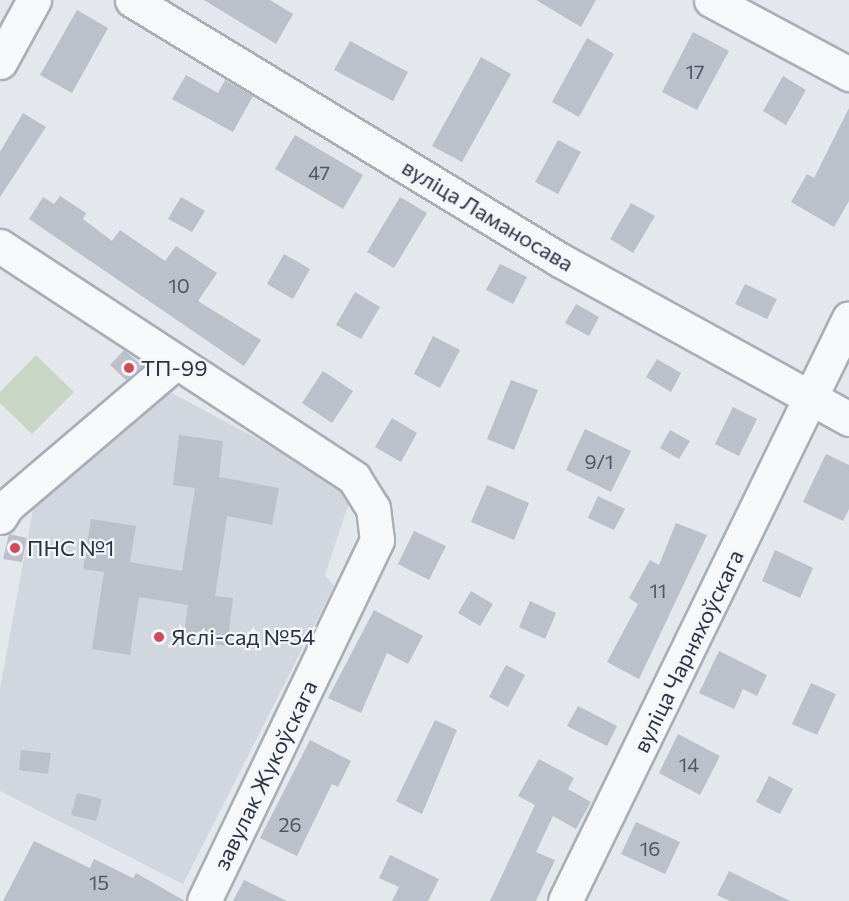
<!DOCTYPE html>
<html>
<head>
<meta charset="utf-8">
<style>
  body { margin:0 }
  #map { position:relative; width:849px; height:901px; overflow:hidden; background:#e4e7ec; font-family:Commissioner,sans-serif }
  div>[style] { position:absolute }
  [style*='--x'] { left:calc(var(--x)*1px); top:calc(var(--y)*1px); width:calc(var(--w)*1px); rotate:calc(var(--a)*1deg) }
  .built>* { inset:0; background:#d2d6de }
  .green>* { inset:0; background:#c9d6c5 }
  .building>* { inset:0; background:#bbc0ca }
  .roads { filter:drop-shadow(2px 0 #a9aeb7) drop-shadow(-2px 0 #a9aeb7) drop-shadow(0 2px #a9aeb7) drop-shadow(0 -2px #a9aeb7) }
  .minor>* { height:33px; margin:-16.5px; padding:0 16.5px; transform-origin:16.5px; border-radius:16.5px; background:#f7f8fa }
  .dots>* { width:16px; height:16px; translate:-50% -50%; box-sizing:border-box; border:3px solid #f4f6f9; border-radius:50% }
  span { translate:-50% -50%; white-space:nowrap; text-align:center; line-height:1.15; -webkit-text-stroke:4.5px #f4f6f9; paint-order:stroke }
  .number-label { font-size:20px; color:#4f5766 }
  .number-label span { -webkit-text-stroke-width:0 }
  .street-label { font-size:22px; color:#2b3445 }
  .poi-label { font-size:22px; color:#2b3445 }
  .left { translate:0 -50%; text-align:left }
</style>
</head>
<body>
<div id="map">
  <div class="built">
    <i style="clip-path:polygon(168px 391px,353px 490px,325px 575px,334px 586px,183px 884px,0 791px,0 689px,33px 509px)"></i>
  </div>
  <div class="green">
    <i style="clip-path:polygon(36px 355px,74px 392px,32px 434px,0 403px,0 392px)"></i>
  </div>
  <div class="building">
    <i style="clip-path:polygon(204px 0,270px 0,293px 14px,276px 44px)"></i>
    <i style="clip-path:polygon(536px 0,596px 0,581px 27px)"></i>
    <i style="clip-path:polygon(77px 10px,108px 28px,72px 93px,40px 75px)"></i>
    <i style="clip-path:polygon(693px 32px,729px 51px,697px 110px,662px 92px)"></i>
    <i style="clip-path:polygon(587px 38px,614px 54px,579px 117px,552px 102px)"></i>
    <i style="clip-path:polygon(350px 41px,408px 72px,393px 101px,334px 70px)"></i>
    <i style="clip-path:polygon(481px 57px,511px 74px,462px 162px,432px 146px)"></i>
    <i style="clip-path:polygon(186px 75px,218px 93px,225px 80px,253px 96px,233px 132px,172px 99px)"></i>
    <i style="clip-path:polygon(783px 76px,806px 90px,786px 125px,763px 111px)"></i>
    <i style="clip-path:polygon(849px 108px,849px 201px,834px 227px,791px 202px,807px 174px,814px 178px)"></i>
    <i style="clip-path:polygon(23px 113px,46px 127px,0 197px,0 152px)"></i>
    <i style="clip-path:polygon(295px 135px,363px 175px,343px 209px,275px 169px)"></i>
    <i style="clip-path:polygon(558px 140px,581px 152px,558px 194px,535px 182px)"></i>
    <i style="clip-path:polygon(60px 196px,86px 213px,83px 219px,112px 241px,120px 230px,165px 261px,176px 246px,217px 273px,198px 301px,261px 340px,244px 366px,29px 219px,43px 197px,54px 204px)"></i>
    <i style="clip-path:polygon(181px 197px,205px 211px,192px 232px,168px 219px)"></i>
    <i style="clip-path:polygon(400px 197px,427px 213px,394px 268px,367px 252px)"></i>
    <i style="clip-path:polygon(631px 203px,655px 216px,633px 253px,610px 239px)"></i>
    <i style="clip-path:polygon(284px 254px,310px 269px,293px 299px,267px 284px)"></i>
    <i style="clip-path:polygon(500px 264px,527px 277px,513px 304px,486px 290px)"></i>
    <i style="clip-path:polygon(745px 284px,777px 299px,767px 319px,735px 304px)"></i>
    <i style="clip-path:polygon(355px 292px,380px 307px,361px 339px,336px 325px)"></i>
    <i style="clip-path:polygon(576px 304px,599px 317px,589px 336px,565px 323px)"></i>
    <i style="clip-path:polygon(433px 336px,460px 350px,440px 388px,414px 374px)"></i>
    <i style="clip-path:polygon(124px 350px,143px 366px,126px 380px,110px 365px)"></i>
    <i style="clip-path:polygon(657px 359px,681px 373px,671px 392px,646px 377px)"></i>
    <i style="clip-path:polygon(323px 371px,353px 391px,332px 423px,302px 403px)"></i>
    <i style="clip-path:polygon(511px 380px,538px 390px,514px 450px,487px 439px)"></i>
    <i style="clip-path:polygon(733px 407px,757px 419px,739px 456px,715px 444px)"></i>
    <i style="clip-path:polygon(392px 418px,417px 433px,401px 462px,375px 447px)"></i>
    <i style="clip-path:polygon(585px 429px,631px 451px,611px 492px,566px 470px)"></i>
    <i style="clip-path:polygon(670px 430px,690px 441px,679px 459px,660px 448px)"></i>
    <i style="clip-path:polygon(179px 435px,223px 441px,219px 477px,279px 488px,272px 525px,227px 516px,215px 596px,233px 598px,227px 646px,183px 640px,188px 605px,139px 597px,130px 655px,92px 649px,104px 572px,83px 569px,91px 519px,136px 526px,130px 562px,182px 571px,195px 488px,173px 485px)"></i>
    <i style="clip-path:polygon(826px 454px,849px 465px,849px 509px,843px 521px,803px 502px)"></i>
    <i style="clip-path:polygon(487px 485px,529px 503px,514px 540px,471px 522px)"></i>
    <i style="clip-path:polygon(598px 496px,625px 509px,614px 530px,588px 518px)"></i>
    <i style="clip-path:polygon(676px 523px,707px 535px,639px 679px,607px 662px,638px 604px,629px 598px,650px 560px,659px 565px)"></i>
    <i style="clip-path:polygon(414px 531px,446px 546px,429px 580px,398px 564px)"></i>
    <i style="clip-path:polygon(9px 534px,27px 538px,22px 562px,3px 559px)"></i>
    <i style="clip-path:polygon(775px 550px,813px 568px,800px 598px,762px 581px)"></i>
    <i style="clip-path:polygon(471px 591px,493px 604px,480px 626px,458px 613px)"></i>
    <i style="clip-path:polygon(530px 601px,556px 613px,545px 639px,519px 627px)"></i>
    <i style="clip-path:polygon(374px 610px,423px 636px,408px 664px,387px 653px,361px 713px,328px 698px)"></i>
    <i style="clip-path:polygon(719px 651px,767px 675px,757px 696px,743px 689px,734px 709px,699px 693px)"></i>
    <i style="clip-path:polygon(506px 665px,525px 675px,508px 707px,489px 697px)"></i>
    <i style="clip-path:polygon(811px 683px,836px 694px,817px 735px,792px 724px)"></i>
    <i style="clip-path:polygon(578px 706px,617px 726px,607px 746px,567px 726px)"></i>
    <i style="clip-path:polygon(435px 720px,457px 730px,422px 814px,396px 801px)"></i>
    <i style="clip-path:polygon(678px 734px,720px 756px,700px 795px,659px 773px)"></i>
    <i style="clip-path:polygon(310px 740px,351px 761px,338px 787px,332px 784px,297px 856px,260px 838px)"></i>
    <i style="clip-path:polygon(21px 750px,51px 753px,48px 774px,19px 770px)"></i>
    <i style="clip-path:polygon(539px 759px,574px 778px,568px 789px,591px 802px,576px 829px,553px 816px,536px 852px,555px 860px,536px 901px,490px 901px,535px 805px,518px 796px)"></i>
    <i style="clip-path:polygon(769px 776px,793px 789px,780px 814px,756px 802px)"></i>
    <i style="clip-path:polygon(77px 793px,102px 799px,96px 821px,71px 815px)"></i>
    <i style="clip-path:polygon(636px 822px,680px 842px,665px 874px,621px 854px)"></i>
    <i style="clip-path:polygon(34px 841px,90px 868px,94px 859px,133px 878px,136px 873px,185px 901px,3px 901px)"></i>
    <i style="clip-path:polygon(390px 855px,439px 879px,428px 901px,392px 901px,399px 887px,379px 878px)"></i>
    <i style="clip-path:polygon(729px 871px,790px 901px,730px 901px,717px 895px)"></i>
    <i style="clip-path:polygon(244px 880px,287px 901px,233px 901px)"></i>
  </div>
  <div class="roads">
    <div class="minor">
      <i style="--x:132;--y:0;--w:501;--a:31.28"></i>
      <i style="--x:560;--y:260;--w:330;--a:28.8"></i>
      <i style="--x:711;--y:0;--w:157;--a:28.2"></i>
      <i style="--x:0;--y:62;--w:71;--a:-61.3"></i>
      <i style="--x:0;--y:246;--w:423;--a:33.2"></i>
      <i style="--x:354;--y:478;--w:36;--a:58"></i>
      <i style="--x:373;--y:508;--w:32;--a:83"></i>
      <i style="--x:377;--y:540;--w:400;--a:115.6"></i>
      <i style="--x:0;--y:517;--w:13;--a:-58"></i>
      <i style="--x:7;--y:506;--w:221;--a:-40.4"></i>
      <i style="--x:565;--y:901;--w:648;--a:-64.03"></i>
    </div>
  </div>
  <div class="dots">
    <i style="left:129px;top:368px;background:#d1495b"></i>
    <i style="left:15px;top:548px;background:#d1495b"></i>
    <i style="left:159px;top:637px;background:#d1495b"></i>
  </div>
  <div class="number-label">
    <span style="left:695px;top:71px">17</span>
    <span style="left:319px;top:172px">47</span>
    <span style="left:179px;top:285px">10</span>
    <span style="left:599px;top:461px">9/1</span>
    <span style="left:658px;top:590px">11</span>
    <span style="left:689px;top:764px">14</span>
    <span style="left:290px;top:824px">26</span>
    <span style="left:650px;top:848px">16</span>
    <span style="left:99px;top:882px">15</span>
  </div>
  <div class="street-label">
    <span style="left:488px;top:215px;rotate:31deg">вуліца Ламаносава</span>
    <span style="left:688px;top:651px;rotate:-64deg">вуліца Чарняхоўскага</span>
    <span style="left:265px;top:775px;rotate:-64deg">завулак Жукоўскага</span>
  </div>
  <div class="poi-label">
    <span class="left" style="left:141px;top:368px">ТП-99</span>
    <span class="left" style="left:27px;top:548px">ПНС №1</span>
    <span class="left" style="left:171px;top:637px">Яслі-сад №54</span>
  </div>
</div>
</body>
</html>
